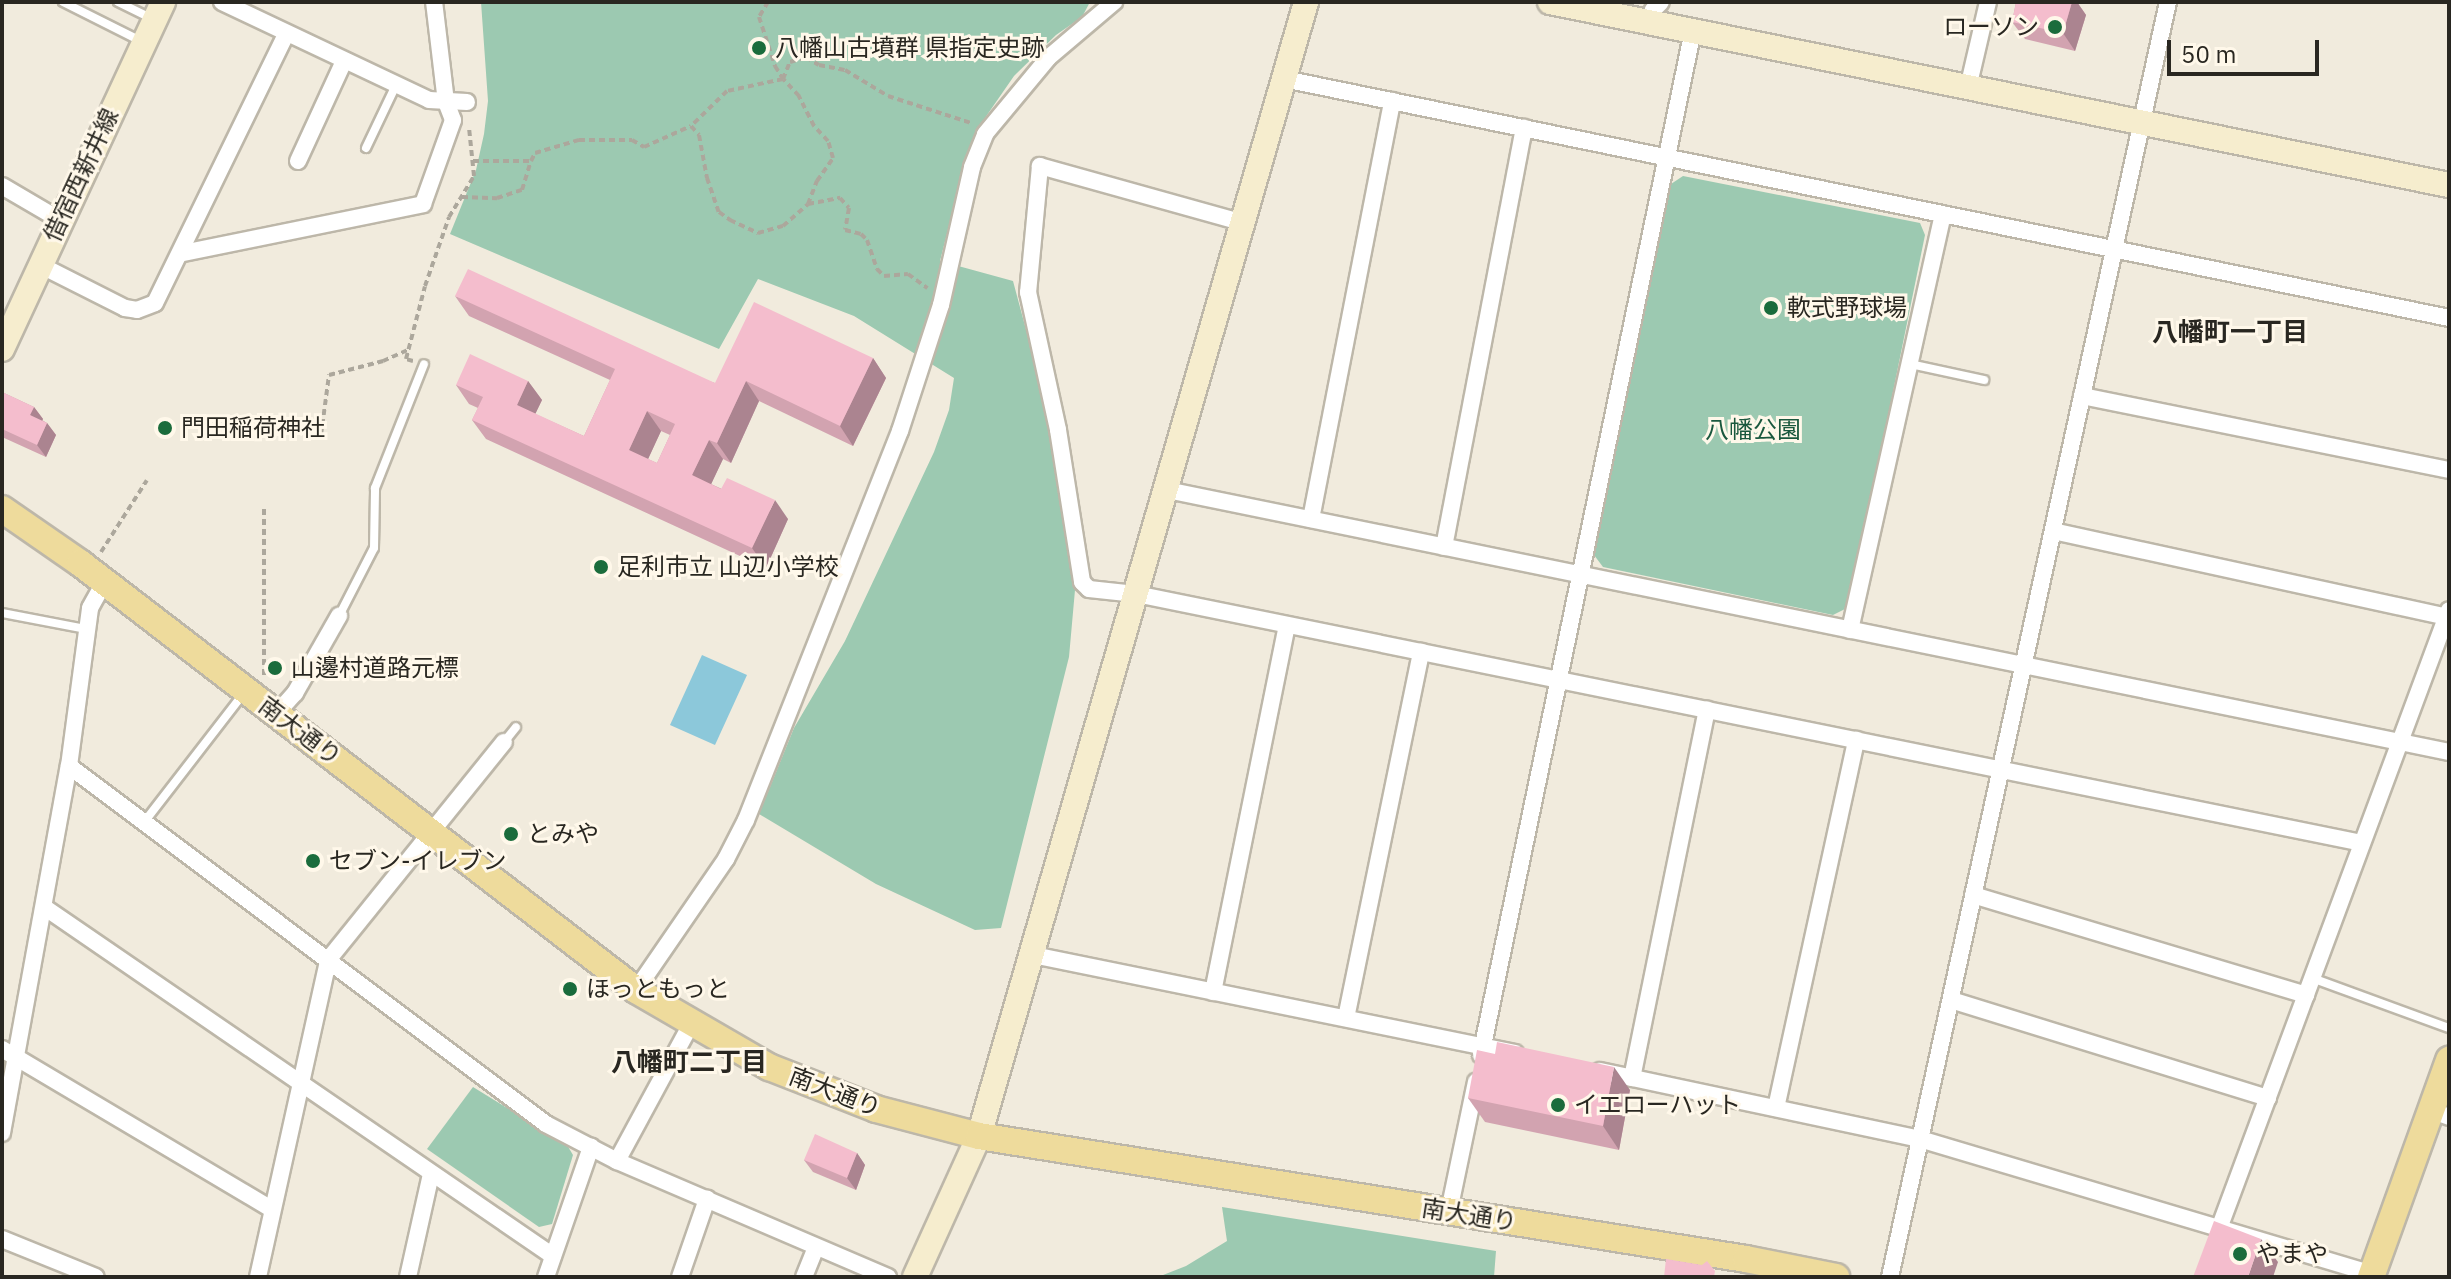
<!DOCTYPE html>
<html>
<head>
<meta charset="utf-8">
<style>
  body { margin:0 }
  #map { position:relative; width:2451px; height:1279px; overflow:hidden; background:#f1ebdd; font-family:"IBM Plex Sans","Noto Sans JP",sans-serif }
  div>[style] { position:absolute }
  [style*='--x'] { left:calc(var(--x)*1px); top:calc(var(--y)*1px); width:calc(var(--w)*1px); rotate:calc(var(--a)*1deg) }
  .green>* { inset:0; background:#9cc9b1 }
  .water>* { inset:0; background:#8cc8da }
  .path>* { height:4px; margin-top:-2px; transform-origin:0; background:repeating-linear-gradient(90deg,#aca79c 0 6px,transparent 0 10px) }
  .roads { filter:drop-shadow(2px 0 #bdb7a9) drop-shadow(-2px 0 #bdb7a9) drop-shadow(0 2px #bdb7a9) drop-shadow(0 -2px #bdb7a9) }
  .lane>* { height:8px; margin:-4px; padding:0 4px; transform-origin:4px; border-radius:4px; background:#fff }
  .street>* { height:16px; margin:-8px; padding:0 8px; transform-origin:8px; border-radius:8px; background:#fff }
  .secondary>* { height:24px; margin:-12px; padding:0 12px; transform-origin:12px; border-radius:12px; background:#f6edce }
  .primary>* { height:26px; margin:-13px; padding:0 13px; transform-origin:13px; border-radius:13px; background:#eedb9c }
  .wall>* { inset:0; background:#d2a3b0 }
  .shaded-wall>* { inset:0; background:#ab8490 }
  .building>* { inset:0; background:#f4bdcd }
  .dots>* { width:22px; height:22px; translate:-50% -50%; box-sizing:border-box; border:4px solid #fff8ea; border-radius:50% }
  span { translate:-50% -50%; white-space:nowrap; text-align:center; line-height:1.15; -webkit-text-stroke:6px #fff8ea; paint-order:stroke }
  .poi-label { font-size:24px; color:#292721 }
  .right { translate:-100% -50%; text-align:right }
  .left { translate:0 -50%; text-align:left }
  .street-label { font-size:24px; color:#292721 }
  .park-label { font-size:24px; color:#1a583e }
  .neighbourhood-label { font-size:26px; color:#292721; font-weight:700 }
  .frame { position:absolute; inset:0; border:4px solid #292721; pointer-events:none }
  .scale { position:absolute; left:2167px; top:40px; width:152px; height:36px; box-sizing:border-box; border:4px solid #292721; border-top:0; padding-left:10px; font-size:24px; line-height:28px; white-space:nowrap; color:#292721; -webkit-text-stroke:6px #fff8ea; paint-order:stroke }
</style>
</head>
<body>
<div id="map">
  <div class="green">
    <i style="clip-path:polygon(481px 2px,1090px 2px,1082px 17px,1056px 35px,1014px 76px,987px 115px,966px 159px,940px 261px,1013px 281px,1035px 363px,1073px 556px,1075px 590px,1069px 657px,1001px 928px,975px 930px,876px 884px,759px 814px,794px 728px,845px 641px,934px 452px,949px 410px,954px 378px,854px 316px,758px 279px,719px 349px,450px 234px,476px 170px,484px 134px,488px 101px)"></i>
    <i style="clip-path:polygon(1683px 176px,1920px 223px,1925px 235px,1849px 607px,1833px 615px,1603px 567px,1594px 555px,1671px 184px)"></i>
    <i style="clip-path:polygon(473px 1087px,567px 1145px,573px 1155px,552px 1224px,539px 1227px,427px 1149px)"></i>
    <i style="clip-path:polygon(1222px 1207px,1496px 1251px,1494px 1277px,1158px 1277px,1186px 1266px,1227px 1241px)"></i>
  </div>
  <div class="water">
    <i style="clip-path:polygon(702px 655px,747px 675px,715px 745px,670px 725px)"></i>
  </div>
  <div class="path">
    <i style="--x:768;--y:2;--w:17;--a:121"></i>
    <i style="--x:759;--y:17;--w:52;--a:71.9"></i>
    <i style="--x:775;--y:66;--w:15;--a:58"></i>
    <i style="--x:783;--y:79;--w:57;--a:167.9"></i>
    <i style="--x:727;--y:91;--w:50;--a:135.8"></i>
    <i style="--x:691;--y:126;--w:12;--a:48"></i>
    <i style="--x:699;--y:135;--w:44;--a:79.5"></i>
    <i style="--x:707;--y:178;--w:36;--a:71"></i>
    <i style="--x:719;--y:212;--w:14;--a:36"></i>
    <i style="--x:730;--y:220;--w:31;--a:25"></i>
    <i style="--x:758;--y:233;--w:26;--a:-16"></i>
    <i style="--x:783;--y:226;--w:33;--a:-41"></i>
    <i style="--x:808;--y:204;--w:25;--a:-69"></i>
    <i style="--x:817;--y:181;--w:28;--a:-55"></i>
    <i style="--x:833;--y:158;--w:18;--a:-106"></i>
    <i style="--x:828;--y:141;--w:21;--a:-133"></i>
    <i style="--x:814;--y:126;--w:34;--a:-117"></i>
    <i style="--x:799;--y:96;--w:23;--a:-133"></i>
    <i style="--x:783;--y:79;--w:18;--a:-68"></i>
    <i style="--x:790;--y:62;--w:17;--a:-17"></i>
    <i style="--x:806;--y:57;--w:15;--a:32"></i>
    <i style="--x:819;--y:65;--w:26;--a:11"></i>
    <i style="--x:845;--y:70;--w:50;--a:31.2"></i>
    <i style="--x:888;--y:96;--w:87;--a:18"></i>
    <i style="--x:473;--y:161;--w:58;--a:0"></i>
    <i style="--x:531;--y:161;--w:9;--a:-63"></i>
    <i style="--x:535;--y:153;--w:46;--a:-16.5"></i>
    <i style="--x:579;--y:140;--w:53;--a:0"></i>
    <i style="--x:632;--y:140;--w:14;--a:30"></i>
    <i style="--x:644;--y:147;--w:51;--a:-24.1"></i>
    <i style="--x:462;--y:197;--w:35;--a:2"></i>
    <i style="--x:497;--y:198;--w:26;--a:-18"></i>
    <i style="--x:522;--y:190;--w:30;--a:-73"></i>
    <i style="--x:808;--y:204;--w:33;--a:-11"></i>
    <i style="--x:840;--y:198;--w:13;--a:48"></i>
    <i style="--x:849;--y:208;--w:22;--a:100"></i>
    <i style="--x:845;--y:230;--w:16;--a:14"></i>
    <i style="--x:861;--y:234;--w:8;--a:45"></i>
    <i style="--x:867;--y:240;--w:31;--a:71"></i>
    <i style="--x:877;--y:269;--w:10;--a:45"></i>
    <i style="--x:884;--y:276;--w:24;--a:-5"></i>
    <i style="--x:908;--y:274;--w:24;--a:36"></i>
    <i style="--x:413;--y:361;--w:7;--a:-164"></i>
    <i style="--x:406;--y:359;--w:75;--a:-75.4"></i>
    <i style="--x:425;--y:286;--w:73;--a:-70.8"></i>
    <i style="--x:449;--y:217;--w:48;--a:-58.6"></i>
    <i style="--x:474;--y:176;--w:48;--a:-95.9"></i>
    <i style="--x:321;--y:435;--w:61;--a:-82.4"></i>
    <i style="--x:329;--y:375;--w:56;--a:-14.5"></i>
    <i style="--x:383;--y:361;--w:27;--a:-24"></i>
    <i style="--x:264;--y:509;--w:167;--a:90"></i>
    <i style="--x:101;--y:552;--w:85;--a:-57.4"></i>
  </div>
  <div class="roads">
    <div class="lane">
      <i style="--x:63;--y:2;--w:89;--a:26.6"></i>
      <i style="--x:118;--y:2;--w:39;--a:26"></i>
      <i style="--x:366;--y:148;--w:70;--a:-64.5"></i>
      <i style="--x:1910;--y:364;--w:76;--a:12.2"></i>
      <i style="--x:2;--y:613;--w:86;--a:10.8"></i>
      <i style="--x:339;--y:616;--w:76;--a:-62.8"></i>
      <i style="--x:374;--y:548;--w:60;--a:-89"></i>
      <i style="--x:375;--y:488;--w:133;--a:-68.4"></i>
      <i style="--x:504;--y:742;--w:19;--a:-51"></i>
      <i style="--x:145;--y:821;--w:160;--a:-52.3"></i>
      <i style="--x:2312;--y:978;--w:146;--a:20.1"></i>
    </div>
    <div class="street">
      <i style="--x:222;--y:2;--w:229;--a:25.3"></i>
      <i style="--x:429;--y:100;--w:38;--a:3"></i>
      <i style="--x:1650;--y:23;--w:13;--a:-77"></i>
      <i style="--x:1653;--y:10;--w:11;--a:-45"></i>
      <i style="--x:1284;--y:79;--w:1189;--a:11.59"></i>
      <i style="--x:1968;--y:88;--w:88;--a:-76.9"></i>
      <i style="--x:298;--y:161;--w:110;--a:-65.3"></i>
      <i style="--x:2;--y:186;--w:67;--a:30.4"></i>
      <i style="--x:1244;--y:223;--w:212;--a:-164.4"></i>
      <i style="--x:1040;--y:166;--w:127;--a:95.4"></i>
      <i style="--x:1028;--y:292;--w:141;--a:77.7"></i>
      <i style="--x:1058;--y:430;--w:154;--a:81"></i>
      <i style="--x:1082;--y:582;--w:10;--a:45"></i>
      <i style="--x:1089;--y:589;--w:47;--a:6.1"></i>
      <i style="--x:1136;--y:594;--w:1251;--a:11.48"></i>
      <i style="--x:183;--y:253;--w:245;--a:-11.5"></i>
      <i style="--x:423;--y:204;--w:89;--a:-70.3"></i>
      <i style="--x:453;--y:120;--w:19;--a:-111"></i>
      <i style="--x:446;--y:102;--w:101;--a:-96.8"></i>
      <i style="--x:40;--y:265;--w:95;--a:26.8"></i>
      <i style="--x:125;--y:308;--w:12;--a:9"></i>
      <i style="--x:137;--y:310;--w:19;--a:-21"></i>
      <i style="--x:155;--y:303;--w:299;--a:-64"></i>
      <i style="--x:2082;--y:396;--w:374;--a:11.4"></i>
      <i style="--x:1167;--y:490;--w:1308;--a:11.55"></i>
      <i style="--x:1311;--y:519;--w:426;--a:-79"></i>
      <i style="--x:2053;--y:531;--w:402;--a:12.3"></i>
      <i style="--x:1444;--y:547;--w:427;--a:-79.2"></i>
      <i style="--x:1850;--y:630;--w:426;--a:-77.4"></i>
      <i style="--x:277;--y:713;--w:27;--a:-48"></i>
      <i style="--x:295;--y:693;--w:89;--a:-60.3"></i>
      <i style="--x:69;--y:766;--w:596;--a:36.89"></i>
      <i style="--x:546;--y:1124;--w:80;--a:27.5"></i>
      <i style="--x:617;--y:1161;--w:295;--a:23.2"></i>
      <i style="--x:1973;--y:895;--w:348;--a:16.7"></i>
      <i style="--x:44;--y:907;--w:617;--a:34.44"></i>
      <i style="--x:1033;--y:955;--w:492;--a:11.5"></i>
      <i style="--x:636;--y:990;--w:159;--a:-55.5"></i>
      <i style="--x:726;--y:859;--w:44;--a:-62.9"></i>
      <i style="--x:746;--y:820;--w:418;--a:-68.4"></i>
      <i style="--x:900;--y:431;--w:133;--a:-72"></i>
      <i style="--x:941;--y:305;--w:141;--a:-77.3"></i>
      <i style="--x:972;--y:167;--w:35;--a:-68"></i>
      <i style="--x:985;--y:134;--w:99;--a:-50.3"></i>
      <i style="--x:1048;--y:58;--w:87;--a:-40.3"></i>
      <i style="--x:1213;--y:992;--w:374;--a:-78.6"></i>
      <i style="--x:1951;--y:1000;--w:332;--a:17.2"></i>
      <i style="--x:1346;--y:1018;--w:374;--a:-78.4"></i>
      <i style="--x:2;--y:1049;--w:314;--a:30.7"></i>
      <i style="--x:1481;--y:1055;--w:1047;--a:-78.31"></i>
      <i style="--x:1600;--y:1071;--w:327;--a:12"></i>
      <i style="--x:1920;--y:1139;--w:472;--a:16.6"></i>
      <i style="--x:1632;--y:1078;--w:376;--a:-78.5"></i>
      <i style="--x:1776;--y:1108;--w:377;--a:-77.7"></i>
      <i style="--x:2430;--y:1110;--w:20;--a:20"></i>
      <i style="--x:2;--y:1133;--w:373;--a:-79.7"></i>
      <i style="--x:69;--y:766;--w:159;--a:-82.4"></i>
      <i style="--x:90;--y:608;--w:29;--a:-61"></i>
      <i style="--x:617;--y:1161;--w:156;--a:-61.6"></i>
      <i style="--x:1449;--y:1211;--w:132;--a:-78.2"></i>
      <i style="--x:2220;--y:1226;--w:657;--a:-69.61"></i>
      <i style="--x:2;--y:1239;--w:101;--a:22"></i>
      <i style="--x:258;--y:1277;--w:325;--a:-77.5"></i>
      <i style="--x:328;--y:960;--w:280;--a:-51.1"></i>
      <i style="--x:408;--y:1277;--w:106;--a:-77.4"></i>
      <i style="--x:546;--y:1277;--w:138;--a:-70.9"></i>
      <i style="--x:680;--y:1277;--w:83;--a:-70.9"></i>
      <i style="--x:804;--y:1277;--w:32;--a:-68"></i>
      <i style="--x:1890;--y:1277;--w:1305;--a:-77.7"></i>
    </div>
    <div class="secondary">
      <i style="--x:1550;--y:2;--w:917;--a:11.51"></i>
      <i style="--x:2;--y:349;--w:383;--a:-65.1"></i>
      <i style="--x:915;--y:1277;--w:155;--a:-65.6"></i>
      <i style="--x:979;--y:1136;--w:1180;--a:-73.91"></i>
    </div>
    <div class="primary">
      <i style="--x:2;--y:509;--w:95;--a:34.7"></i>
      <i style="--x:80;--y:563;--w:701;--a:37.52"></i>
      <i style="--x:636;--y:990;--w:154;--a:30.1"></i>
      <i style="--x:769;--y:1067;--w:115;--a:21.4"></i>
      <i style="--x:876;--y:1109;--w:106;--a:14.7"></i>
      <i style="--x:979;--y:1136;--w:777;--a:9.11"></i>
      <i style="--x:1746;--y:1259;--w:92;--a:11.3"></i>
      <i style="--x:2371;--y:1277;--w:231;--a:-70.2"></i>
    </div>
  </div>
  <div class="wall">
    <i style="clip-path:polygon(2016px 2px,2077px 2px,2086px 15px,2075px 51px,2025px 39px,2012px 22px)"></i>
    <i style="clip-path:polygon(evenodd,455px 296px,715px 383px,873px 358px,886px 378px,853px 446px,759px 401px,731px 463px,723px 459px,711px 484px,788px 519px,766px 568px,486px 439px,472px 420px,478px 408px,469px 404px,456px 385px,528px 381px,542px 400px,535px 414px,584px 436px,610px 380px,469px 316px,455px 296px,661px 431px,670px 435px,657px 463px,648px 459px,661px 431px)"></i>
    <i style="clip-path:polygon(2px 392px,34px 407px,43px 419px,42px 420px,47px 423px,56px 435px,46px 457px,2px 437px)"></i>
    <i style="clip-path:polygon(1495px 1054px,1630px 1090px,1619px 1150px,1485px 1122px,1468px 1098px)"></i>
    <i style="clip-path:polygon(857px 1153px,865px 1165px,856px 1190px,813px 1172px,804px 1160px)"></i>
  </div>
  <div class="shaded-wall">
    <i style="clip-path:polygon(2072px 2px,2077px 2px,2086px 15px,2075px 51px,2063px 33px)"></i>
    <i style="clip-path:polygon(873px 358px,886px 378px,853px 446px,840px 426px)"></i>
    <i style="clip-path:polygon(528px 381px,542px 400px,530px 425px,517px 405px)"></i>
    <i style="clip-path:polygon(746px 381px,759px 401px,731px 463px,717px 443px)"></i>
    <i style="clip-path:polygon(34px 407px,43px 419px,39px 427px,30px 415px)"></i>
    <i style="clip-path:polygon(647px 411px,661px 431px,643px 470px,629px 450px)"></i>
    <i style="clip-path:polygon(47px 423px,56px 435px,46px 457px,37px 445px)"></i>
    <i style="clip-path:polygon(709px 440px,723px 459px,706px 495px,692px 475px)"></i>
    <i style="clip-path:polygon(775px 500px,788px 519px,766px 568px,752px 548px)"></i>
    <i style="clip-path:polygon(1614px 1067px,1630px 1090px,1619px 1150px,1603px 1126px)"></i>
    <i style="clip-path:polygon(857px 1153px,865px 1165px,856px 1190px,847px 1178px)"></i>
    <i style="clip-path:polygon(2261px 1239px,2278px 1262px,2273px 1277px,2248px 1277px)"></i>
  </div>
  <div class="building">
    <i style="clip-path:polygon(2016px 2px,2072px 2px,2063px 33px,2012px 22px)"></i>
    <i style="clip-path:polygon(evenodd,468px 269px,715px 383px,754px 302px,873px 358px,840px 426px,746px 381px,717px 443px,709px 440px,692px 475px,721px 489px,727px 478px,775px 500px,752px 548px,472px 420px,483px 397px,456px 385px,470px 354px,528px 381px,517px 405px,584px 436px,615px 369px,455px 296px,468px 269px,647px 411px,675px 424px,657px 463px,629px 450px,647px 411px)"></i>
    <i style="clip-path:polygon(2px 392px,34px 407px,30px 415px,47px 423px,37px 445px,2px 429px)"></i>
    <i style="clip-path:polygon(1497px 1042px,1614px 1067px,1603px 1126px,1468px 1098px,1477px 1050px,1495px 1054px)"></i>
    <i style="clip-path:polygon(815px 1134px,857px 1153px,847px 1178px,804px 1160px)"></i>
    <i style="clip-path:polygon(2214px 1221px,2261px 1239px,2248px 1277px,2193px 1277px)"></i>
    <i style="clip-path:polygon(1666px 1259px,1702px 1265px,1707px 1261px,1715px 1271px,1714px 1277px,1664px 1277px)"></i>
  </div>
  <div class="dots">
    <i style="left:2055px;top:27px;background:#1b6c3c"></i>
    <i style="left:759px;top:48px;background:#1b6c3c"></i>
    <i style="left:1771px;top:308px;background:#1b6c3c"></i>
    <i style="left:165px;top:428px;background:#1b6c3c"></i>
    <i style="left:601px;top:567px;background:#1b6c3c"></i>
    <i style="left:275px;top:668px;background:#1b6c3c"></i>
    <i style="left:511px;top:834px;background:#1b6c3c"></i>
    <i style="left:313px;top:861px;background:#1b6c3c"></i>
    <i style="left:570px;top:989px;background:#1b6c3c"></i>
    <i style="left:1558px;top:1105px;background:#1b6c3c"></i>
    <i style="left:2240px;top:1254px;background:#1b6c3c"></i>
  </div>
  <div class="poi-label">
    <span class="right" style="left:2039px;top:27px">ローソン</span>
    <span class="left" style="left:775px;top:48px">八幡山古墳群 県指定史跡</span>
    <span class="left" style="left:1787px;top:308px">軟式野球場</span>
    <span class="left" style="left:181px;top:428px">門田稲荷神社</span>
    <span class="left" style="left:617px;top:567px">足利市立 山辺小学校</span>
    <span class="left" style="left:291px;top:668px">山邊村道路元標</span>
    <span class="left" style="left:527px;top:834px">とみや</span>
    <span class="left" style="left:329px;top:861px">セブン-イレブン</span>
    <span class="left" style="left:586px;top:989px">ほっともっと</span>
    <span class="left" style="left:1574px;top:1105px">イエローハット</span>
    <span class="left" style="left:2256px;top:1254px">やまや</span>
  </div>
  <div class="street-label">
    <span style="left:81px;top:175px;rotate:-65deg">借宿西新井線</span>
    <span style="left:300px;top:731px;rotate:37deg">南大通り</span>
    <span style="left:835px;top:1092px;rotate:21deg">南大通り</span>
    <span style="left:1469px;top:1215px;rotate:9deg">南大通り</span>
  </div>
  <div class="park-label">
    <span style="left:1753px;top:430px">八幡公園</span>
  </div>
  <div class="neighbourhood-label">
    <span style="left:2230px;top:332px">八幡町一丁目</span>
    <span style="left:689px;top:1062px">八幡町二丁目</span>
  </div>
  <div class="frame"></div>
  <div class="scale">50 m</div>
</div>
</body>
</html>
